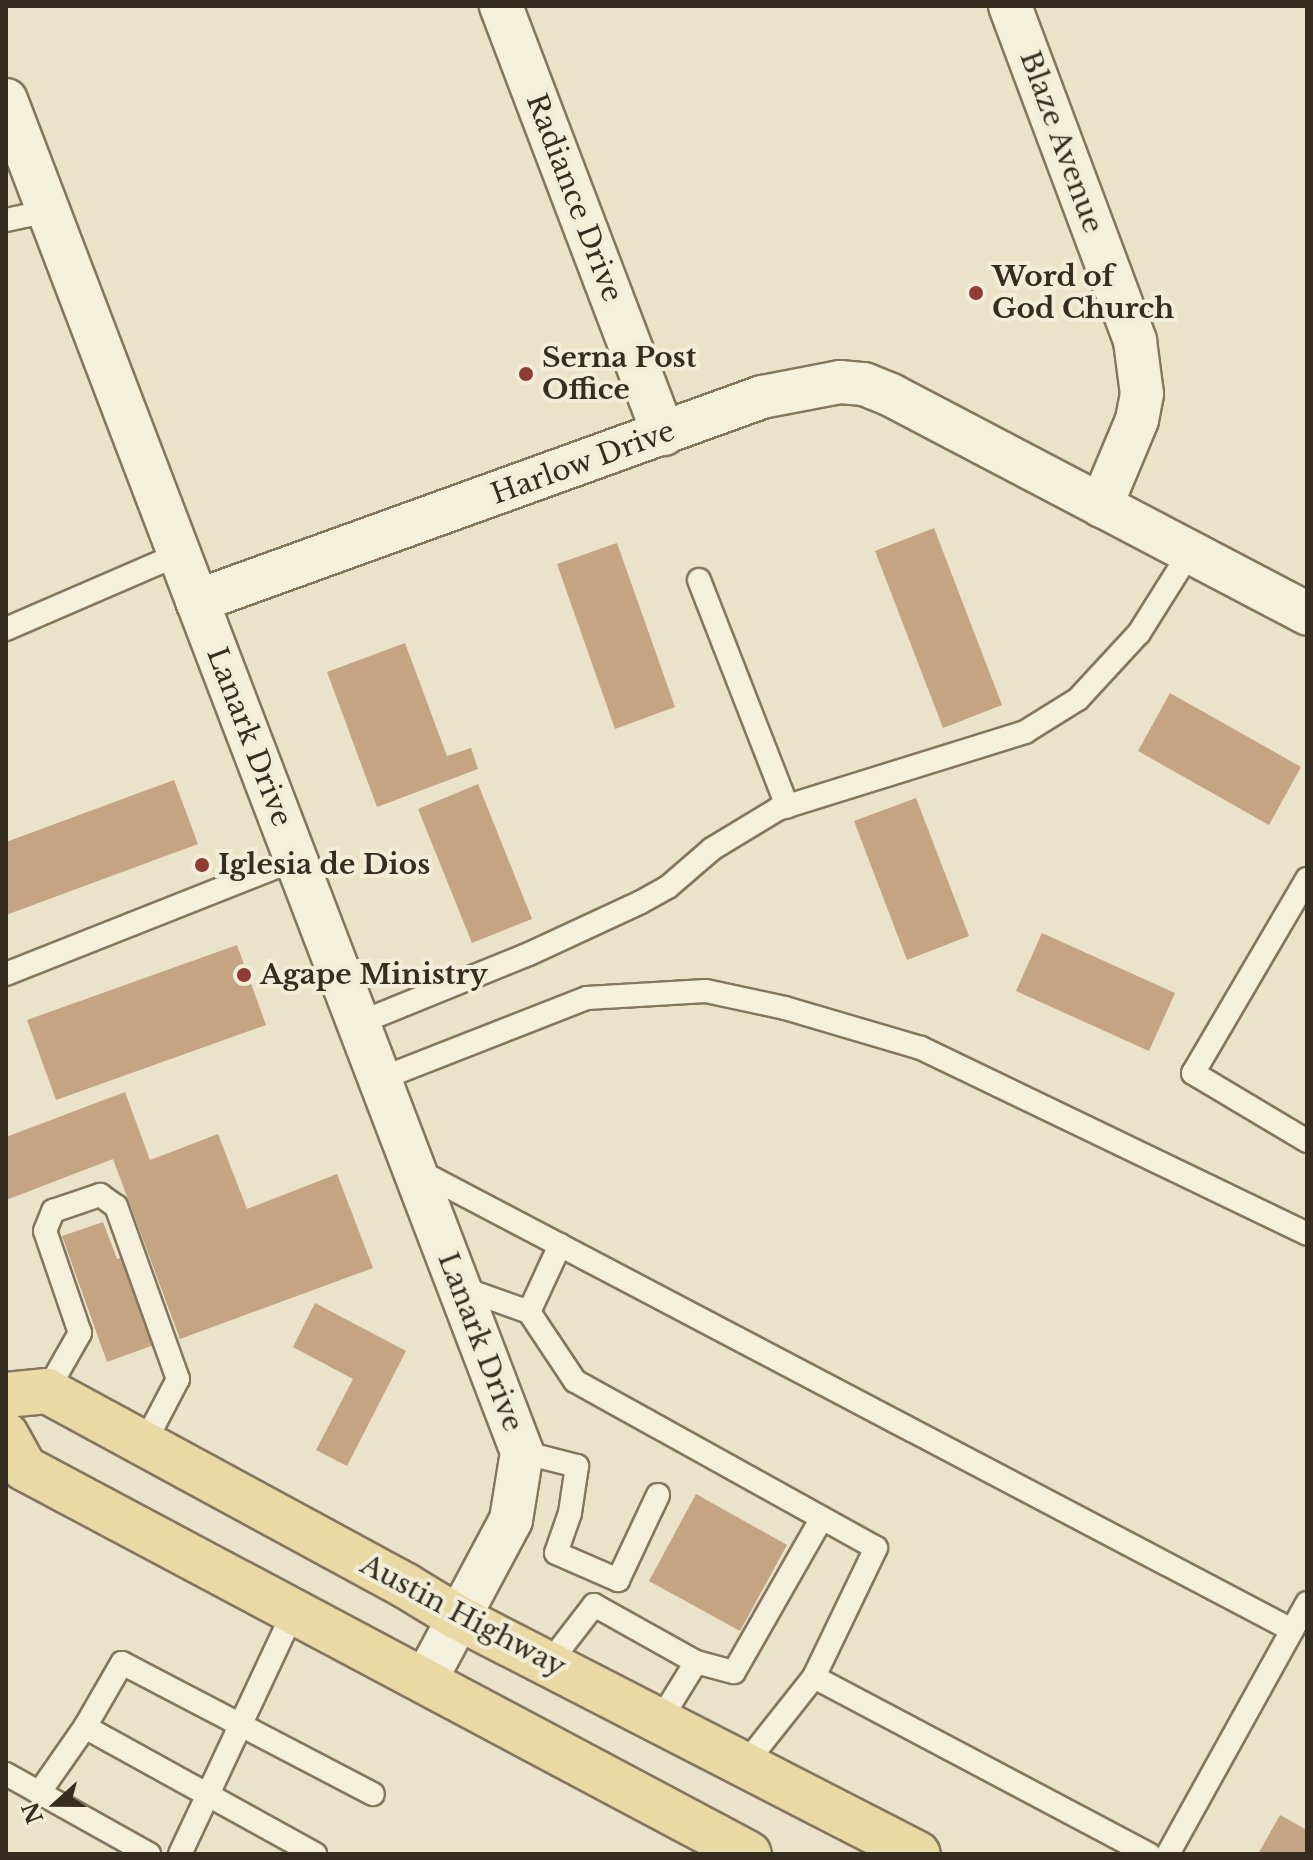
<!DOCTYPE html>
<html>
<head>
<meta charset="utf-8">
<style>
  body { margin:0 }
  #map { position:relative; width:1313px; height:1860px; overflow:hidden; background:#eae3c9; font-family:"Libre Baskerville",serif }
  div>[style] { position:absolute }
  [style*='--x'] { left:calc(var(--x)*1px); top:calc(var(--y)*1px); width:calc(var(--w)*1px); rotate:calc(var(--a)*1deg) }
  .building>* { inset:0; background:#c4a483 }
  .roads { filter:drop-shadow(2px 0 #84765f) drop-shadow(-2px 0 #84765f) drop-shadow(0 2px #84765f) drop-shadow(0 -2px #84765f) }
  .lane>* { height:22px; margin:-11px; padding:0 11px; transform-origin:11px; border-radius:11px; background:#f5f0db }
  .street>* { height:42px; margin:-21px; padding:0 21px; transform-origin:21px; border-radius:21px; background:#f5f0db }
  .primary>* { height:44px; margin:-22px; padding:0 22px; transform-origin:22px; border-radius:22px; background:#e8d9a5 }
  .dots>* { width:22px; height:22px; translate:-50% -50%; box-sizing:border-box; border:4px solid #f2edd8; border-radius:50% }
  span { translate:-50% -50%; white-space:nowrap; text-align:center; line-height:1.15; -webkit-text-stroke:8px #f2edd8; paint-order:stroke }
  .street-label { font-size:28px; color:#362d21 }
  .poi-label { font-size:28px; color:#362d21; font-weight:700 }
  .left { translate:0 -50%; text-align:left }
  .frame { position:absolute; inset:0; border:8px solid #362d21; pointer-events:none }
  .north { position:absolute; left:16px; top:1764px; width:80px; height:80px; -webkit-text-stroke:6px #f2edd8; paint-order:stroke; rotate:249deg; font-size:22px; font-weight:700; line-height:32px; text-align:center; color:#362d21 }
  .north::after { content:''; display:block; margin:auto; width:28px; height:36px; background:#362d21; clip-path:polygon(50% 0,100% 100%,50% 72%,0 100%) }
</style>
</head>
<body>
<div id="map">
  <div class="building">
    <i style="clip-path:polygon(934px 528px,1002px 705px,943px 728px,875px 551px)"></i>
    <i style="clip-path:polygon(617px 543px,675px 707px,615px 729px,557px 564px)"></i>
    <i style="clip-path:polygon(405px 643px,447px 756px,471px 748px,478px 769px,377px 807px,327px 672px)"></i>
    <i style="clip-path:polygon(1170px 693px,1301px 767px,1269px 825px,1138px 751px)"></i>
    <i style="clip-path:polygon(174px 780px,198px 844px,6px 915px,6px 842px)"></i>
    <i style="clip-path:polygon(478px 784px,532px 919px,472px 943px,418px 809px)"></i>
    <i style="clip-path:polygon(916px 798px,969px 936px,907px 960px,854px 821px)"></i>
    <i style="clip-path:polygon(1042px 933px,1175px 993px,1149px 1051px,1016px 991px)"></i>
    <i style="clip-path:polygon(237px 945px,266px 1025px,56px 1100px,27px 1020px)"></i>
    <i style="clip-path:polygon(125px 1092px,150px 1160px,218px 1134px,247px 1209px,337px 1174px,373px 1268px,180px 1339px,113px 1159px,6px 1200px,6px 1137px)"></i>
    <i style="clip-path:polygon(103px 1222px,117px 1259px,123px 1257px,154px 1345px,107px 1362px,62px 1236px)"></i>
    <i style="clip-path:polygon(315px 1303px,406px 1351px,347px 1466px,316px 1450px,353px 1379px,293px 1347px)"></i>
    <i style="clip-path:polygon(696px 1494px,787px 1545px,740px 1631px,649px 1581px)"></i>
    <i style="clip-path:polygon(1280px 1815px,1307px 1830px,1307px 1854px,1258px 1854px)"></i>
  </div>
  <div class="roads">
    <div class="lane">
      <i style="--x:6;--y:220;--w:43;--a:-12.1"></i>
      <i style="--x:699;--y:580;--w:243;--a:68.7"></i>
      <i style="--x:6;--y:629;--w:189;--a:-23.4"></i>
      <i style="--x:1307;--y:879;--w:225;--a:120.4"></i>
      <i style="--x:1193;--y:1073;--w:133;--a:30.8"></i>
      <i style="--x:6;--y:974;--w:312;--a:-21.6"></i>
      <i style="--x:359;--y:1023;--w:183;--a:-22.1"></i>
      <i style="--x:529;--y:954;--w:123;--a:-24.9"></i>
      <i style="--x:641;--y:902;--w:31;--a:-29"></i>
      <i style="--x:668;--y:887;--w:58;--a:-40.8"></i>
      <i style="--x:712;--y:849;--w:77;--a:-31.2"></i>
      <i style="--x:778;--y:809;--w:259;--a:-17.3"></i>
      <i style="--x:1025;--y:732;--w:62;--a:-31.9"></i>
      <i style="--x:1078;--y:699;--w:90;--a:-47.3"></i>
      <i style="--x:1139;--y:633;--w:96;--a:-57.8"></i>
      <i style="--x:380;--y:1079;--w:222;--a:-21.4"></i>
      <i style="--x:587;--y:998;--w:119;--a:-3.4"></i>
      <i style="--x:706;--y:991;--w:81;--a:12.1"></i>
      <i style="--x:785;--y:1008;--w:142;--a:16.4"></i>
      <i style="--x:921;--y:1048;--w:428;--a:25.7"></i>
      <i style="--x:415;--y:1169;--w:991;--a:27.73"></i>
      <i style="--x:459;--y:1287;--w:74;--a:19.7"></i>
      <i style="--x:529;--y:1312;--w:83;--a:56.3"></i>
      <i style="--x:575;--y:1381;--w:344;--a:29"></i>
      <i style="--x:876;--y:1548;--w:143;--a:115.7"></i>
      <i style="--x:814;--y:1677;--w:111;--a:128.4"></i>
      <i style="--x:529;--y:1312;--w:74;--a:-65.2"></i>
      <i style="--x:47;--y:1391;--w:67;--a:-60.4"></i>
      <i style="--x:80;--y:1333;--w:108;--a:-108.9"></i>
      <i style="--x:45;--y:1231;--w:22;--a:-68"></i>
      <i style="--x:53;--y:1211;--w:50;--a:-18.8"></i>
      <i style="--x:100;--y:1195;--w:19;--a:35"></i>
      <i style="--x:116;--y:1206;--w:184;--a:70.3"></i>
      <i style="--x:178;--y:1379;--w:71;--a:117.6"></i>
      <i style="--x:522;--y:1452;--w:57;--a:14.3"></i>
      <i style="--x:577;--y:1466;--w:48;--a:98.5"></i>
      <i style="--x:570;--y:1513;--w:42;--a:109.3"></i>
      <i style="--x:556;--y:1553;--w:68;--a:23.5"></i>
      <i style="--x:618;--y:1580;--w:94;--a:-64.8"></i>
      <i style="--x:550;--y:1662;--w:72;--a:-52.3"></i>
      <i style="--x:594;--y:1605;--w:117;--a:29.2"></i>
      <i style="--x:696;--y:1662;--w:39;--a:15"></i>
      <i style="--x:734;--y:1672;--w:177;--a:-60.3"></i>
      <i style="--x:814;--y:1677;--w:379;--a:27.9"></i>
      <i style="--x:659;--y:1722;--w:70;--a:-58.3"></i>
      <i style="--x:85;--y:1727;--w:263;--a:28.9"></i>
      <i style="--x:6;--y:1774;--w:164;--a:29.2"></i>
      <i style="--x:39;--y:1793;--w:80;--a:-55.1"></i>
      <i style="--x:85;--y:1727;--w:74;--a:-60"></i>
      <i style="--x:122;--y:1663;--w:283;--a:27.6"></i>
      <i style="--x:180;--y:1854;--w:268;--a:-64.9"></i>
      <i style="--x:1168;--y:1854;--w:287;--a:-61"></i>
    </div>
    <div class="street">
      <i style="--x:501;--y:6;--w:458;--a:69.2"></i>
      <i style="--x:1010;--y:6;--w:358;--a:69.5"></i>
      <i style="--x:1135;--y:341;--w:53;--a:82.5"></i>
      <i style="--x:1142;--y:394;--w:26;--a:101"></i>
      <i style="--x:1137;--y:420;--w:93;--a:112.7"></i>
      <i style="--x:6;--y:100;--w:1447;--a:69.11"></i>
      <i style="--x:522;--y:1452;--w:69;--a:99.2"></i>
      <i style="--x:511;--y:1520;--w:183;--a:118.1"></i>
      <i style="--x:197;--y:601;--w:601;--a:-19.85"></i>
      <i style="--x:762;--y:397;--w:79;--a:-10.9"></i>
      <i style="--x:840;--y:382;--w:24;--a:5"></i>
      <i style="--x:864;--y:384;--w:29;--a:22"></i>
      <i style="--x:891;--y:395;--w:470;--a:27.7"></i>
    </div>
    <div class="primary">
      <i style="--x:6;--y:1395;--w:41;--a:-5.6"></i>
      <i style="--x:47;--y:1391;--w:409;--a:28.5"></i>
      <i style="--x:406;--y:1586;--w:60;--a:31.3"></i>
      <i style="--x:457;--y:1617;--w:518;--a:27.21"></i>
      <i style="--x:6;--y:1435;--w:38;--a:61"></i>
      <i style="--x:24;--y:1468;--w:821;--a:28.03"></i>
    </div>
  </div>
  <div class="dots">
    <i style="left:976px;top:293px;background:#8d3d36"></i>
    <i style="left:526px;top:374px;background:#8d3d36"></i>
    <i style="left:202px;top:865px;background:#8d3d36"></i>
    <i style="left:244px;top:975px;background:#8d3d36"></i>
  </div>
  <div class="street-label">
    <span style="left:1061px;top:142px;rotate:70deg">Blaze Avenue</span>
    <span style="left:574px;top:198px;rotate:69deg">Radiance Drive</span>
    <span style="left:583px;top:463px;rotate:-20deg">Harlow Drive</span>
    <span style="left:249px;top:737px;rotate:69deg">Lanark Drive</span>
    <span style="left:480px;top:1342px;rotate:69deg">Lanark Drive</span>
    <span style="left:463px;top:1616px;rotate:28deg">Austin Highway</span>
  </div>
  <div class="poi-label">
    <span class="left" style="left:992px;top:293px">Word of<br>God Church</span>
    <span class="left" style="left:542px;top:374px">Serna Post<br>Office</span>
    <span class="left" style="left:218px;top:865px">Iglesia de Dios</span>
    <span class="left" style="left:260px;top:975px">Agape Ministry</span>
  </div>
  <div class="frame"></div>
  <div class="north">N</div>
</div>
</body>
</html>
